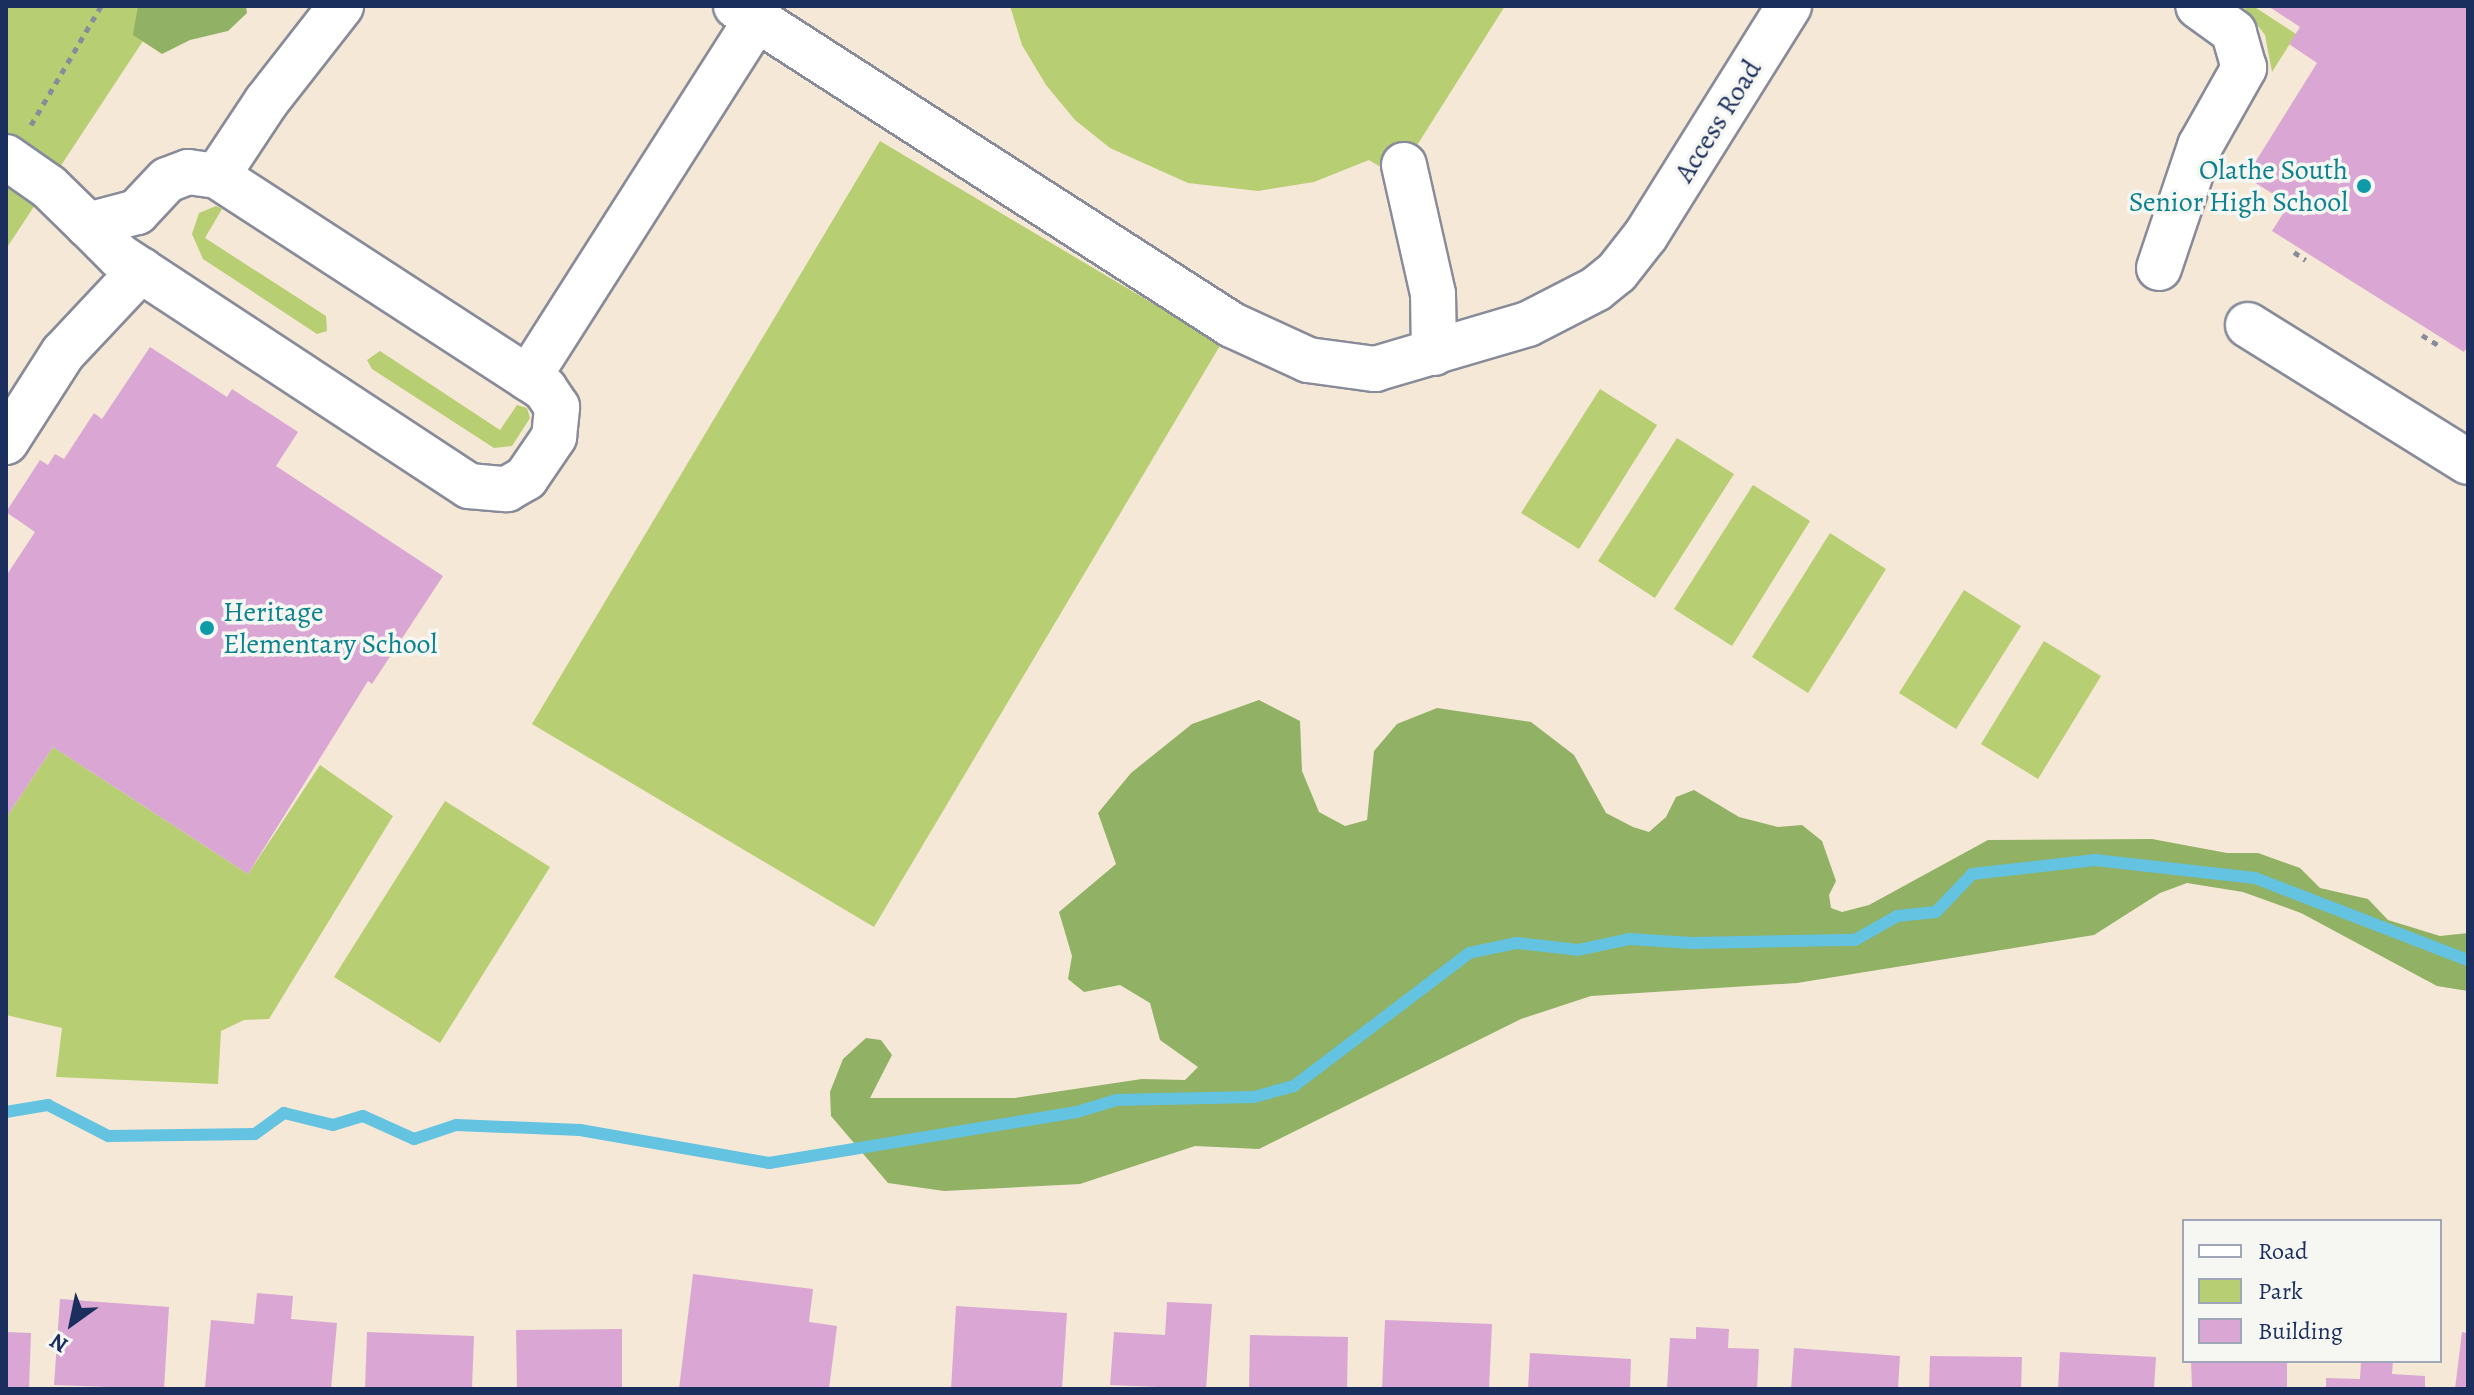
<!DOCTYPE html>
<html>
<head>
<meta charset="utf-8">
<style>
  body { margin:0 }
  #map { position:relative; width:2474px; height:1395px; overflow:hidden; background:#f5e8d6; font-family:Alegreya,serif }
  div>[style] { position:absolute }
  [style*='--x'] { left:calc(var(--x)*1px); top:calc(var(--y)*1px); width:calc(var(--w)*1px); rotate:calc(var(--a)*1deg) }
  .green>* { inset:0; background:#b7ce73 }
  .forest>* { inset:0; background:#91b165 }
  .stream>* { height:12px; margin:-6px; padding:0 6px; transform-origin:6px; border-radius:6px; background:#63c3e1 }
  .building>* { inset:0; background:#daa7d5 }
  .path>* { height:5px; margin-top:-2.5px; transform-origin:0; background:repeating-linear-gradient(90deg,#888c9a 0 6px,transparent 0 12px) }
  .roads { filter:drop-shadow(2px 0 #888c9a) drop-shadow(-2px 0 #888c9a) drop-shadow(0 2px #888c9a) drop-shadow(0 -2px #888c9a) }
  .minor>* { height:44px; margin:-22px; padding:0 22px; transform-origin:22px; border-radius:22px; background:#fff }
  .dots>* { width:22px; height:22px; translate:-50% -50%; box-sizing:border-box; border:4px solid #f6f6f2; border-radius:50% }
  span { translate:-50% -50%; white-space:nowrap; text-align:center; line-height:1.15; -webkit-text-stroke:7px #f6f6f2; paint-order:stroke }
  .street-label { font-size:28px; color:#1b2f5e }
  .culture-label { font-size:28px; color:#0d838f }
  .right { translate:-100% -50%; text-align:right }
  .left { translate:0 -50%; text-align:left }
  .frame { position:absolute; inset:0; border:8px solid #1b2f5e; pointer-events:none }
  .legend { position:absolute; left:2182px; top:1219px; width:260px; height:144px; box-sizing:border-box; background:#f6f6f2; border:2px solid #9ea6b7; margin:0; padding:10px 14px; list-style:none; font-size:24px; color:#1b2f5e }
  .legend li { display:flex; align-items:center; gap:16px; height:40px }
  .legend b { width:40px; border:2px solid #9ea6b7 }
  .north { position:absolute; left:32px; top:1283px; width:80px; height:80px; -webkit-text-stroke:6px #f6f6f2; paint-order:stroke; rotate:213deg; font-size:22px; font-weight:700; line-height:32px; text-align:center; color:#1b2f5e }
  .north::after { content:''; display:block; margin:auto; width:28px; height:36px; background:#1b2f5e; clip-path:polygon(50% 0,100% 100%,50% 72%,0 100%) }
</style>
</head>
<body>
<div id="map">
  <div class="green">
    <i style="clip-path:polygon(6px 6px,166px 6px,6px 249px)"></i>
    <i style="clip-path:polygon(1010px 6px,1505px 6px,1397px 177px,1369px 160px,1314px 182px,1258px 191px,1188px 183px,1110px 148px,1075px 120px,1046px 85px,1022px 45px)"></i>
    <i style="clip-path:polygon(2243px 6px,2253px 6px,2296px 34px,2272px 72px,2265px 35px)"></i>
    <i style="clip-path:polygon(880px 141px,1221px 344px,874px 927px,532px 724px)"></i>
    <i style="clip-path:polygon(216px 206px,222px 209px,205px 238px,326px 316px,327px 331px,317px 334px,203px 259px,192px 234px,199px 213px)"></i>
    <i style="clip-path:polygon(380px 351px,500px 430px,517px 405px,527px 408px,530px 418px,512px 446px,494px 448px,372px 369px,367px 360px)"></i>
    <i style="clip-path:polygon(1600px 389px,1657px 425px,1579px 549px,1521px 513px)"></i>
    <i style="clip-path:polygon(1677px 438px,1734px 474px,1655px 598px,1598px 561px)"></i>
    <i style="clip-path:polygon(1753px 485px,1810px 521px,1732px 646px,1674px 609px)"></i>
    <i style="clip-path:polygon(1830px 533px,1886px 569px,1808px 693px,1752px 657px)"></i>
    <i style="clip-path:polygon(1964px 590px,2021px 626px,1956px 729px,1899px 693px)"></i>
    <i style="clip-path:polygon(2044px 641px,2101px 676px,2038px 779px,1981px 744px)"></i>
    <i style="clip-path:polygon(53px 747px,248px 874px,320px 765px,393px 816px,269px 1019px,244px 1020px,221px 1031px,218px 1084px,56px 1077px,62px 1028px,6px 1015px,6px 818px)"></i>
    <i style="clip-path:polygon(445px 801px,550px 867px,440px 1043px,334px 977px)"></i>
  </div>
  <div class="forest">
    <i style="clip-path:polygon(138px 6px,246px 6px,247px 13px,228px 31px,190px 40px,162px 54px,133px 35px)"></i>
    <i style="clip-path:polygon(1259px 700px,1300px 721px,1302px 771px,1319px 812px,1345px 826px,1367px 820px,1374px 751px,1397px 724px,1437px 708px,1531px 722px,1574px 755px,1606px 813px,1633px 827px,1649px 832px,1666px 817px,1676px 797px,1694px 790px,1739px 817px,1778px 827px,1802px 825px,1822px 841px,1836px 881px,1829px 895px,1831px 908px,1842px 912px,1869px 905px,1988px 840px,2152px 839px,2227px 853px,2258px 853px,2300px 868px,2320px 888px,2368px 899px,2388px 920px,2440px 936px,2468px 933px,2468px 991px,2437px 986px,2301px 913px,2243px 892px,2187px 883px,2160px 893px,2094px 935px,1797px 983px,1591px 996px,1521px 1019px,1259px 1149px,1195px 1146px,1080px 1184px,944px 1191px,888px 1183px,831px 1116px,830px 1092px,843px 1059px,866px 1038px,881px 1040px,892px 1055px,870px 1098px,1015px 1098px,1142px 1079px,1185px 1080px,1198px 1067px,1160px 1040px,1150px 1003px,1120px 985px,1084px 992px,1068px 979px,1072px 956px,1059px 912px,1116px 864px,1098px 813px,1131px 773px,1192px 724px)"></i>
  </div>
  <div class="stream">
    <i style="--x:6;--y:1112;--w:43;--a:-9.5"></i>
    <i style="--x:48;--y:1105;--w:68;--a:27.3"></i>
    <i style="--x:108;--y:1136;--w:147;--a:-0.8"></i>
    <i style="--x:255;--y:1134;--w:36;--a:-36"></i>
    <i style="--x:284;--y:1113;--w:50;--a:13.8"></i>
    <i style="--x:333;--y:1125;--w:31;--a:-17"></i>
    <i style="--x:363;--y:1116;--w:56;--a:24.3"></i>
    <i style="--x:414;--y:1139;--w:44;--a:-18.4"></i>
    <i style="--x:456;--y:1125;--w:124;--a:2.3"></i>
    <i style="--x:580;--y:1130;--w:192;--a:9.9"></i>
    <i style="--x:769;--y:1163;--w:312;--a:-9.4"></i>
    <i style="--x:1077;--y:1112;--w:41;--a:-17.1"></i>
    <i style="--x:1116;--y:1100;--w:138;--a:-1.2"></i>
    <i style="--x:1254;--y:1097;--w:41;--a:-15.4"></i>
    <i style="--x:1294;--y:1086;--w:220;--a:-37.2"></i>
    <i style="--x:1469;--y:953;--w:49;--a:-11.8"></i>
    <i style="--x:1517;--y:943;--w:61;--a:6.5"></i>
    <i style="--x:1578;--y:950;--w:52;--a:-12.2"></i>
    <i style="--x:1629;--y:939;--w:63;--a:3.6"></i>
    <i style="--x:1692;--y:943;--w:163;--a:-1.1"></i>
    <i style="--x:1855;--y:940;--w:48;--a:-29.7"></i>
    <i style="--x:1897;--y:916;--w:39;--a:-6"></i>
    <i style="--x:1936;--y:912;--w:52;--a:-46.5"></i>
    <i style="--x:1972;--y:874;--w:124;--a:-6.5"></i>
    <i style="--x:2095;--y:860;--w:161;--a:6.4"></i>
    <i style="--x:2255;--y:878;--w:228;--a:21.1"></i>
  </div>
  <div class="building">
    <i style="clip-path:polygon(2268px 6px,2468px 6px,2468px 345px,2464px 352px,2272px 231px,2289px 204px,2246px 177px,2317px 63px,2289px 44px,2300px 27px)"></i>
    <i style="clip-path:polygon(150px 347px,227px 397px,232px 389px,298px 432px,276px 466px,443px 576px,372px 684px,368px 681px,248px 874px,53px 747px,6px 818px,6px 576px,35px 532px,6px 512px,40px 460px,48px 465px,55px 454px,64px 459px,94px 413px,102px 419px)"></i>
    <i style="clip-path:polygon(693px 1274px,813px 1289px,809px 1322px,837px 1326px,829px 1389px,679px 1389px)"></i>
    <i style="clip-path:polygon(257px 1293px,293px 1296px,291px 1319px,337px 1323px,331px 1389px,205px 1387px,211px 1320px,254px 1324px)"></i>
    <i style="clip-path:polygon(60px 1299px,169px 1307px,164px 1389px,54px 1385px)"></i>
    <i style="clip-path:polygon(1167px 1302px,1212px 1304px,1206px 1389px,1110px 1385px,1114px 1332px,1165px 1335px)"></i>
    <i style="clip-path:polygon(956px 1306px,1067px 1313px,1062px 1389px,951px 1389px)"></i>
    <i style="clip-path:polygon(1385px 1320px,1492px 1324px,1489px 1389px,1382px 1389px)"></i>
    <i style="clip-path:polygon(1696px 1327px,1729px 1329px,1728px 1348px,1759px 1349px,1757px 1389px,1667px 1389px,1670px 1338px,1696px 1339px)"></i>
    <i style="clip-path:polygon(622px 1329px,622px 1389px,517px 1389px,516px 1330px)"></i>
    <i style="clip-path:polygon(6px 1332px,31px 1333px,29px 1389px,6px 1389px)"></i>
    <i style="clip-path:polygon(367px 1332px,474px 1336px,472px 1389px,365px 1389px)"></i>
    <i style="clip-path:polygon(2462px 1332px,2468px 1333px,2468px 1389px,2455px 1389px)"></i>
    <i style="clip-path:polygon(1250px 1335px,1348px 1337px,1347px 1389px,1249px 1389px)"></i>
    <i style="clip-path:polygon(1794px 1348px,1900px 1356px,1898px 1389px,1791px 1389px)"></i>
    <i style="clip-path:polygon(2060px 1352px,2156px 1357px,2154px 1389px,2058px 1389px)"></i>
    <i style="clip-path:polygon(1530px 1353px,1631px 1359px,1630px 1389px,1528px 1389px)"></i>
    <i style="clip-path:polygon(1930px 1356px,2022px 1357px,2021px 1389px,1929px 1389px)"></i>
    <i style="clip-path:polygon(2191px 1361px,2287px 1361px,2287px 1389px,2192px 1389px)"></i>
    <i style="clip-path:polygon(2361px 1361px,2393px 1361px,2392px 1374px,2425px 1376px,2425px 1389px,2326px 1389px,2326px 1378px,2360px 1379px)"></i>
  </div>
  <div class="path">
    <i style="--x:31;--y:125;--w:138;--a:-59.5"></i>
    <i style="--x:2294;--y:252;--w:14;--a:34"></i>
    <i style="--x:2422;--y:335;--w:22;--a:32"></i>
  </div>
  <div class="roads">
    <div class="minor">
      <i style="--x:736;--y:6;--w:590;--a:32.75"></i>
      <i style="--x:1232;--y:325;--w:84;--a:24.7"></i>
      <i style="--x:1308;--y:360;--w:68;--a:7.7"></i>
      <i style="--x:1375;--y:369;--w:159;--a:-16.4"></i>
      <i style="--x:1528;--y:324;--w:76;--a:-27.2"></i>
      <i style="--x:1596;--y:289;--w:27;--a:-39"></i>
      <i style="--x:1617;--y:272;--w:47;--a:-51.9"></i>
      <i style="--x:1646;--y:235;--w:270;--a:-58"></i>
      <i style="--x:6;--y:157;--w:52;--a:34.9"></i>
      <i style="--x:49;--y:187;--w:54;--a:44.3"></i>
      <i style="--x:88;--y:225;--w:44;--a:45"></i>
      <i style="--x:119;--y:256;--w:419;--a:33.3"></i>
      <i style="--x:469;--y:486;--w:38;--a:5"></i>
      <i style="--x:507;--y:489;--w:22;--a:-30"></i>
      <i style="--x:526;--y:478;--w:50;--a:-55.7"></i>
      <i style="--x:554;--y:437;--w:30;--a:-84"></i>
      <i style="--x:557;--y:407;--w:22;--a:-124"></i>
      <i style="--x:545;--y:389;--w:391;--a:-147"></i>
      <i style="--x:217;--y:176;--w:29;--a:-172"></i>
      <i style="--x:188;--y:172;--w:22;--a:159"></i>
      <i style="--x:167;--y:180;--w:44;--a:133.2"></i>
      <i style="--x:137;--y:212;--w:51;--a:165.1"></i>
      <i style="--x:1404;--y:165;--w:132;--a:77.3"></i>
      <i style="--x:1433;--y:294;--w:59;--a:89"></i>
      <i style="--x:217;--y:176;--w:89;--a:-56.5"></i>
      <i style="--x:266;--y:102;--w:122;--a:-52"></i>
      <i style="--x:2159;--y:268;--w:129;--a:-71.4"></i>
      <i style="--x:2200;--y:146;--w:90;--a:-60.6"></i>
      <i style="--x:2244;--y:68;--w:37;--a:-106"></i>
      <i style="--x:2234;--y:32;--w:44;--a:-144.2"></i>
      <i style="--x:2248;--y:325;--w:259;--a:31.9"></i>
      <i style="--x:528;--y:378;--w:426;--a:-57.5"></i>
      <i style="--x:6;--y:442;--w:106;--a:-57.4"></i>
      <i style="--x:63;--y:353;--w:114;--a:-46.8"></i>
    </div>
  </div>
  <div class="dots">
    <i style="left:2364px;top:186px;background:#0f9aa8"></i>
    <i style="left:207px;top:628px;background:#0f9aa8"></i>
  </div>
  <div class="street-label">
    <span style="left:1718px;top:121px;rotate:-58deg">Access Road</span>
  </div>
  <div class="culture-label">
    <span class="right" style="left:2348px;top:186px">Olathe South<br>Senior High School</span>
    <span class="left" style="left:223px;top:628px">Heritage<br>Elementary School</span>
  </div>
  <div class="frame"></div>
  <ul class="legend">
  <li><b style="height:10px;background:#fff"></b>Road</li>
  <li><b style="height:22px;background:#b7ce73"></b>Park</li>
  <li><b style="height:22px;background:#daa7d5"></b>Building</li>
  </ul>
  <div class="north">N</div>
</div>
</body>
</html>
